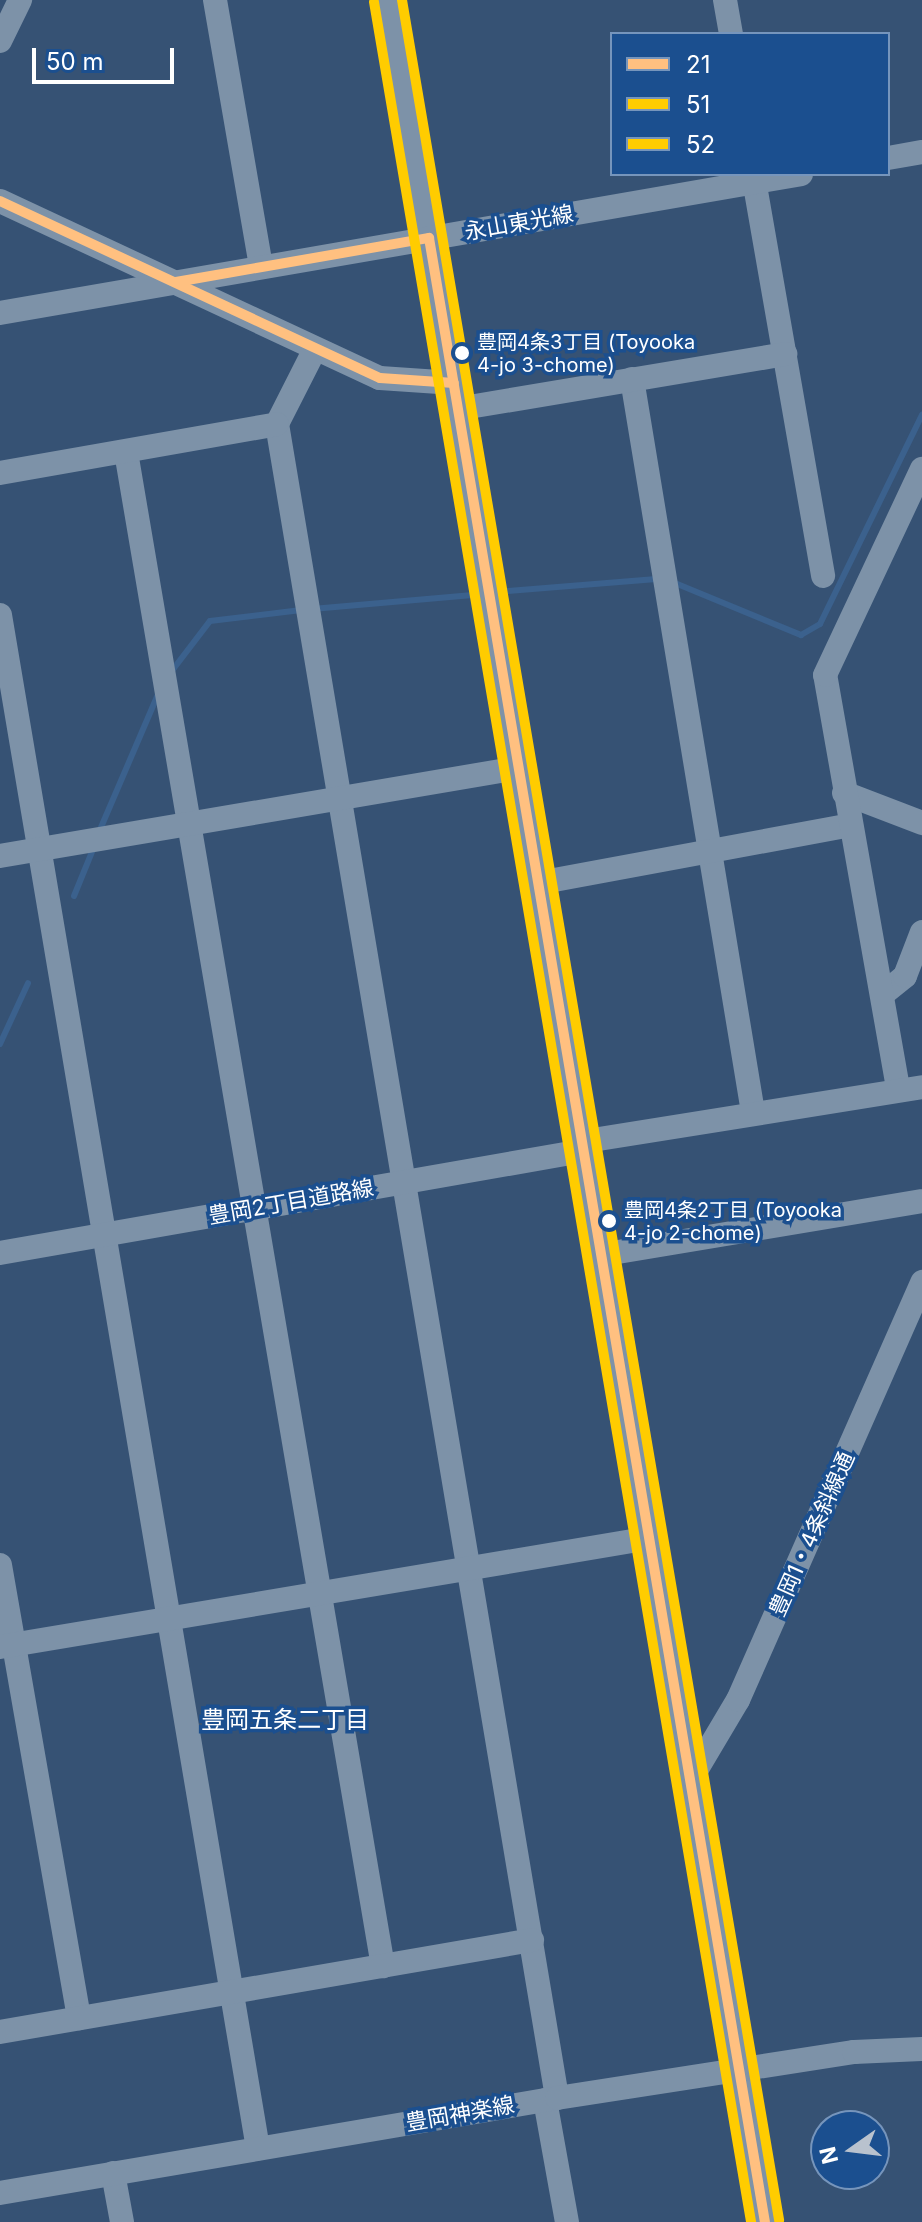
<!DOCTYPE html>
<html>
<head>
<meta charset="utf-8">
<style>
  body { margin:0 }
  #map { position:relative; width:922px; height:2222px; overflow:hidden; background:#365274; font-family:Inter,"Noto Sans JP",sans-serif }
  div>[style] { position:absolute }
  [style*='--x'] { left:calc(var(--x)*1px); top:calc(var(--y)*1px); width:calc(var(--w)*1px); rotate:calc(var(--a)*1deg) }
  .stream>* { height:6px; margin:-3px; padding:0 3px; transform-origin:3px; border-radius:3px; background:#3b618d }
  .minor>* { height:24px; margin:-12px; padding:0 12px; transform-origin:12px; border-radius:12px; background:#7d92a8 }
  .bus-1>* { height:10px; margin:-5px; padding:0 5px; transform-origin:5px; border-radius:5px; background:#ffc080 }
  .bus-2>* { height:10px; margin:-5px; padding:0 5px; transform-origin:5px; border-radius:5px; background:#fc0 }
  .bus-3>* { height:10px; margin:-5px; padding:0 5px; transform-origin:5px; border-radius:5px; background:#fc0 }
  .dots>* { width:22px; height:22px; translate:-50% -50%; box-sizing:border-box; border:4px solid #1b4f8f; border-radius:50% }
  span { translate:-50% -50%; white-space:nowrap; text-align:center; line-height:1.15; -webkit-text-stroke:7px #1b4f8f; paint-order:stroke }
  .bus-label { font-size:20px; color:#fff }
  .left { translate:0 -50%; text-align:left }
  .street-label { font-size:22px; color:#fff }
  .neighbourhood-label { font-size:24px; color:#fff }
  .legend { position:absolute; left:610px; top:32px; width:280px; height:144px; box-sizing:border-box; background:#1b4f8f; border:2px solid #7695bc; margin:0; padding:10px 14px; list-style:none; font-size:24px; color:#fff }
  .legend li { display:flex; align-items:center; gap:16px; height:40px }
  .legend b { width:40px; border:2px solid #7695bc }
  .north { position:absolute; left:810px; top:2110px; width:80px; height:80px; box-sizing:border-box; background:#1b4f8f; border:2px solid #7695bc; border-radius:50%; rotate:256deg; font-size:22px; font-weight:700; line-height:32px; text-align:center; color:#fff }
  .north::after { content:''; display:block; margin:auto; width:28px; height:36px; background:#b9c2ce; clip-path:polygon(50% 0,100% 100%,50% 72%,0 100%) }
  .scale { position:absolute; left:32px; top:48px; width:142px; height:36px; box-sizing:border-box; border:4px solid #fff; border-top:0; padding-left:10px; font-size:24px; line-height:28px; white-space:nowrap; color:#fff; -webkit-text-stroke:6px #1b4f8f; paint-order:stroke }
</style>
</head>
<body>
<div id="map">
  <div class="stream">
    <i style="--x:670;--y:581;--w:142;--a:22.4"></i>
    <i style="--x:801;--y:635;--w:22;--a:-30"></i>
    <i style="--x:820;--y:624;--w:233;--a:-64"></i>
    <i style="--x:496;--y:592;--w:164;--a:-4.6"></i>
    <i style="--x:312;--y:609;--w:173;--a:-5"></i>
    <i style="--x:171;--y:672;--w:64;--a:-52.6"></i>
    <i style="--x:210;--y:621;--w:92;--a:-6.9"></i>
    <i style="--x:99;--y:832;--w:152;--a:-66.8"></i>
    <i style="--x:74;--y:896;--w:53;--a:-67.8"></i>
    <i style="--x:0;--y:1044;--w:67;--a:-65.3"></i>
  </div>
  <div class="minor">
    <i style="--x:215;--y:0;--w:271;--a:80.2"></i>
    <i style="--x:388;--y:0;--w:2254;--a:80.37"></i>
    <i style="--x:725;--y:0;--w:35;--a:80"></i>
    <i style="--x:0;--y:41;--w:46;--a:-64"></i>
    <i style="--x:888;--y:158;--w:35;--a:-10"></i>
    <i style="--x:753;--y:174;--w:408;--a:80.1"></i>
    <i style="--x:0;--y:201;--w:419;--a:25"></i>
    <i style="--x:380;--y:378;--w:74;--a:3.9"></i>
    <i style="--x:0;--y:313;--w:813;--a:-9.84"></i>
    <i style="--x:314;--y:351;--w:82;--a:116.9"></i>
    <i style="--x:277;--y:424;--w:1697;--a:80.5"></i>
    <i style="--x:632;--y:379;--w:743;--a:80.63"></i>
    <i style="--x:457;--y:409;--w:333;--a:-9.5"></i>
    <i style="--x:126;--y:452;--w:1536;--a:80.37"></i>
    <i style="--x:0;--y:473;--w:281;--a:-10"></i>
    <i style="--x:0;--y:615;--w:1555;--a:80.45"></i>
    <i style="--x:844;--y:793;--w:84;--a:21"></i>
    <i style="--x:0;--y:856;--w:525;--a:-9.64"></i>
    <i style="--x:538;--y:883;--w:317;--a:-10.5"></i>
    <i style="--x:883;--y:994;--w:28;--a:-39"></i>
    <i style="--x:905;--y:976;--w:47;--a:-68.9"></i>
    <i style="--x:898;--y:1088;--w:419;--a:-100"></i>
    <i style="--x:825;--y:675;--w:228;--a:-64.8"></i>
    <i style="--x:580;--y:1142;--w:346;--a:-9.1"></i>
    <i style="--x:0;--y:1253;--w:591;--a:-9.94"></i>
    <i style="--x:600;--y:1255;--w:326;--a:-9.5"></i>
    <i style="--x:0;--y:1565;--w:460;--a:80.1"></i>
    <i style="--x:0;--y:1647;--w:659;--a:-9.52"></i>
    <i style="--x:691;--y:1779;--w:92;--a:-59.3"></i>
    <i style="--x:738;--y:1700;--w:457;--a:-66.2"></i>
    <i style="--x:0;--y:2032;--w:540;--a:-9.81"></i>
    <i style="--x:545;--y:2100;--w:124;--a:79.8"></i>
    <i style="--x:113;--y:2173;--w:50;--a:79.6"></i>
    <i style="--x:0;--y:2193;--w:565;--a:-9.68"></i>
    <i style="--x:557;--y:2098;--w:301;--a:-8.8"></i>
    <i style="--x:854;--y:2052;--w:68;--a:-2.5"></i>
  </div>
  <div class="bus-1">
    <i style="--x:0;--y:201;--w:419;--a:25"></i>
    <i style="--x:380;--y:378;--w:74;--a:3.9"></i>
    <i style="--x:176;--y:282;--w:257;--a:-9.9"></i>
    <i style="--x:429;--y:238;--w:2012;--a:80.39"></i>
  </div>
  <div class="bus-2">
    <i style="--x:374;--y:2;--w:2252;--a:80.36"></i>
  </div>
  <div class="bus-3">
    <i style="--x:402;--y:0;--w:2252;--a:80.36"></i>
  </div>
  <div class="dots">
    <i style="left:462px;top:353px;background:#fff"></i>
    <i style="left:609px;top:1221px;background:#fff"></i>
  </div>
  <div class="bus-label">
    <span class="left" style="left:477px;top:354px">豊岡4条3丁目 (Toyooka<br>4-jo 3-chome)</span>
    <span class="left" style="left:624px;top:1222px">豊岡4条2丁目 (Toyooka<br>4-jo 2-chome)</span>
  </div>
  <div class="street-label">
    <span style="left:519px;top:223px;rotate:-10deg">永山東光線</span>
    <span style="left:291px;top:1202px;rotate:-10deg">豊岡2丁目道路線</span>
    <span style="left:812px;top:1534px;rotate:-66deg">豊岡1・4条斜線通</span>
    <span style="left:460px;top:2114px;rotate:-10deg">豊岡神楽線</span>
  </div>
  <div class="neighbourhood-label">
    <span style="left:285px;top:1720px">豊岡五条二丁目</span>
  </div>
  <ul class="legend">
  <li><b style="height:10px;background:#ffc080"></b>21</li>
  <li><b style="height:10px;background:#fc0"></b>51</li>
  <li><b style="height:10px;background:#fc0"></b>52</li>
  </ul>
  <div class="north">N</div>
  <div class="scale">50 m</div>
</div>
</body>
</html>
